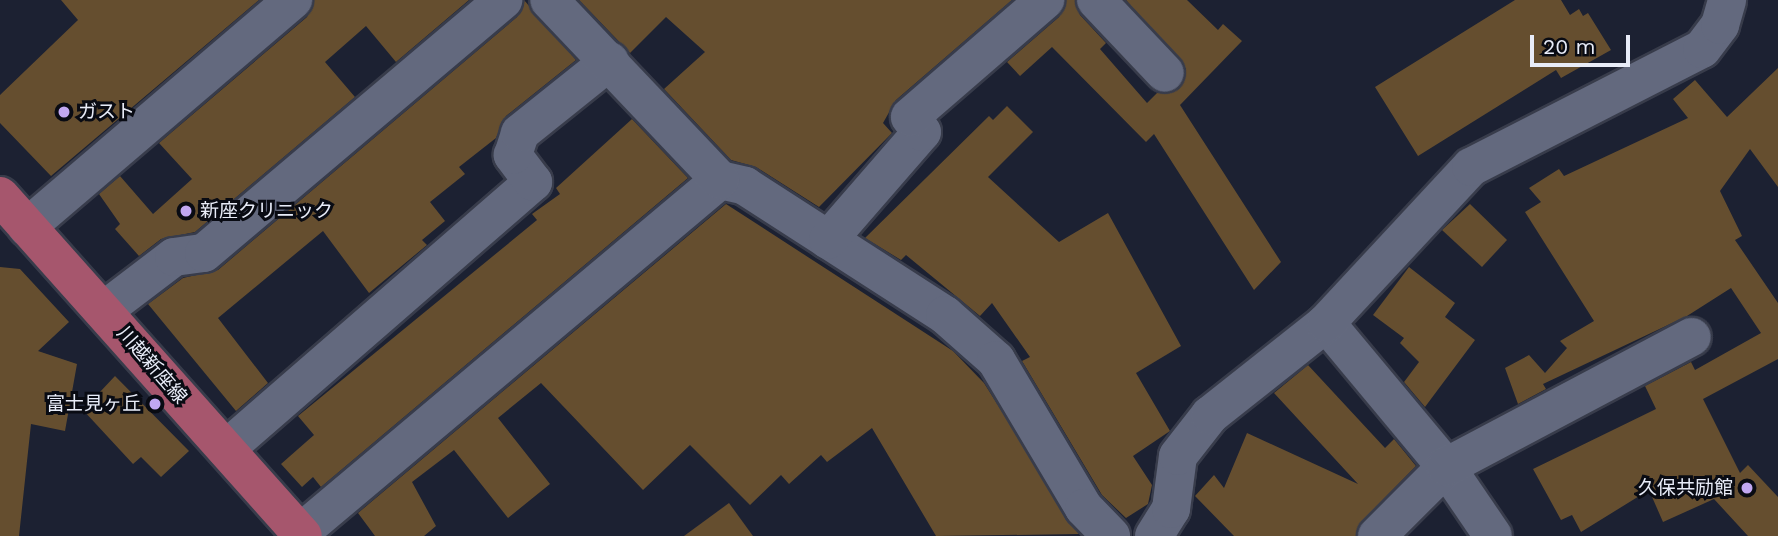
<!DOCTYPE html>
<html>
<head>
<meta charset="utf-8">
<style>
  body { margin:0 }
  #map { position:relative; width:1778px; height:536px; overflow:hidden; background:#1c2132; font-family:"Work Sans","Noto Sans JP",sans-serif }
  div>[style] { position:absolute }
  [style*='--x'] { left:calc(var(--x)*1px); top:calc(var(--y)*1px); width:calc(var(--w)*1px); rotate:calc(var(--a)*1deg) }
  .building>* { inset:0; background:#654e2f }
  .roads { filter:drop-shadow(2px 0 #383c4b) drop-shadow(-2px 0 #383c4b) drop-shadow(0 2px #383c4b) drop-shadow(0 -2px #383c4b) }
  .minor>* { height:38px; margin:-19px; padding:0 19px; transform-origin:19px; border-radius:19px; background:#63697e }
  .major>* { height:38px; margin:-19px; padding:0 19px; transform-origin:19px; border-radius:19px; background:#a6566d }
  .dots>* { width:19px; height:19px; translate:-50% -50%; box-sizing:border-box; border:4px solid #090b13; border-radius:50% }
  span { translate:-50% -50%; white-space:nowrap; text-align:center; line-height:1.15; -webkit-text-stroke:6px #090b13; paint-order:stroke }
  .poi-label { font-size:19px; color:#e8ecf8 }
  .left { translate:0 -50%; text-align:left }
  .right { translate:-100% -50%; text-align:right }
  .street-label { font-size:19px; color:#e8ecf8 }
  .scale { position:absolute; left:1530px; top:35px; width:100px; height:32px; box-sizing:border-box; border:4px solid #e8ecf8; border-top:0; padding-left:9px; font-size:21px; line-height:24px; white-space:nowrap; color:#e8ecf8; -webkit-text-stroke:5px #090b13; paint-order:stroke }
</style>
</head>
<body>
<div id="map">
  <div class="building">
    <i style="clip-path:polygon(61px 0,259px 0,51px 176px,0 123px,0 95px,78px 20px)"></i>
    <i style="clip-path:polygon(314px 0,469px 0,396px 62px,366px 26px,325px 62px,355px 97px,195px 232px,161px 239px,139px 256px,115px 229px,120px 224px,99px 194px,120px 176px,153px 214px,192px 179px,159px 143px,307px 17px)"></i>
    <i style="clip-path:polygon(524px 0,576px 60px,506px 116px,496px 138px,459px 167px,465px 174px,430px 202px,445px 221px,422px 240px,427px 245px,369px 293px,323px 231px,218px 318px,268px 383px,236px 411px,148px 304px,183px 278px,218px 270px,517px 17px)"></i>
    <i style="clip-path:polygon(579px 0,1012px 0,896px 100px,883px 123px,892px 133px,819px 207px,756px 167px,731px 160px,664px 89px,705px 52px,666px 17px,630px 53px)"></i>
    <i style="clip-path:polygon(1066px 0,1075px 0,1080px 15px,1106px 43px,1100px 49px,1147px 103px,1157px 93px,1179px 89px,1186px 69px,1126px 0,1187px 0,1218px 30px,1223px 24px,1242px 41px,1180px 105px,1281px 262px,1254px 290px,1154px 134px,1146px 142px,1052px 47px,1020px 76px,1007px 62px,1059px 17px)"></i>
    <i style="clip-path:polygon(1515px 0,1561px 0,1570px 15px,1579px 9px,1583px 16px,1588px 13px,1611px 50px,1561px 78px,1556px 70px,1418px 156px,1375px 87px)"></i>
    <i style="clip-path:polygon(1778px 68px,1778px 187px,1750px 149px,1720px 191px,1742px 236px,1735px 240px,1778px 303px,1778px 359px,1703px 399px,1740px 473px,1748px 465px,1778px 497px,1778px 536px,1748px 536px,1714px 499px,1663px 522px,1649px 490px,1581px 532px,1572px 515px,1561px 520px,1533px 469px,1656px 409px,1645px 386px,1691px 362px,1695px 370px,1761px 333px,1731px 288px,1687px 316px,1543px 384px,1546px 389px,1518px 404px,1505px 368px,1529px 355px,1545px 373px,1567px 348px,1560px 341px,1594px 321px,1525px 212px,1541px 202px,1529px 188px,1559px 169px,1564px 176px,1688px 118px,1673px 99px,1695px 80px,1727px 117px)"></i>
    <i style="clip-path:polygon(1007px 106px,1033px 132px,988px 177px,1059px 242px,1108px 213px,1181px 346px,1136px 373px,1170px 431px,1133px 456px,1152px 485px,1148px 504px,1126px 518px,1102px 495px,1022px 361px,1030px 357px,992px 303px,980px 316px,906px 255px,901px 260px,865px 238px,989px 116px,993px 120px)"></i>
    <i style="clip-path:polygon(632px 119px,688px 178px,321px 487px,313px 477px,302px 487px,281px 464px,314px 435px,298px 416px,537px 220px,532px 214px,560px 194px,556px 188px)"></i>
    <i style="clip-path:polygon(726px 204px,953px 351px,984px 383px,1079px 534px,936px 536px,872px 428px,827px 462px,821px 455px,789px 484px,781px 475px,750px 505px,690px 445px,643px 490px,541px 383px,498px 418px,550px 484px,508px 518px,454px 450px,412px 482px,436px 526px,424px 536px,375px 536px,358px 513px)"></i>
    <i style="clip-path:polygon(1470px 204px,1507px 240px,1482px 267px,1442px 230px)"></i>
    <i style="clip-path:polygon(0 267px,20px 269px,69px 322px,38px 351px,77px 364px,65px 431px,31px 424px,19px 536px,0 536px)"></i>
    <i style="clip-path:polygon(1409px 267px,1455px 303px,1445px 317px,1475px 340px,1425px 407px,1404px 382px,1419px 362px,1400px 343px,1404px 338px,1373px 315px)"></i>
    <i style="clip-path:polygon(1308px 365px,1385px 448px,1394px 439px,1416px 466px,1362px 521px,1356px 536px,1234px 536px,1195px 496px,1214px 475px,1224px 488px,1247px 433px,1358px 484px,1274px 393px)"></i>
    <i style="clip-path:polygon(115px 376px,189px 451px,161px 477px,141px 457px,133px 464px,83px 410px)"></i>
    <i style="clip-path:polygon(729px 503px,753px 536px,684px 536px)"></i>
  </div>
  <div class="roads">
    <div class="minor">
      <i style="--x:1096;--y:0;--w:100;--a:46.6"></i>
      <i style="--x:720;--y:180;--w:26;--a:13"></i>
      <i style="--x:745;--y:186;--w:238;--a:32.8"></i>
      <i style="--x:945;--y:315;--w:68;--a:41.4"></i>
      <i style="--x:996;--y:360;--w:172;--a:59.3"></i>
      <i style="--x:1084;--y:508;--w:39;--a:46"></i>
      <i style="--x:27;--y:227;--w:350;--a:-40.5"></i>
      <i style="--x:828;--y:240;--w:143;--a:-49"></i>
      <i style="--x:922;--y:132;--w:19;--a:-129"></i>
      <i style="--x:910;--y:117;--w:179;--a:-40.9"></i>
      <i style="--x:103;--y:311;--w:89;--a:-37.3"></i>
      <i style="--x:174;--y:257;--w:30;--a:-8"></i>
      <i style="--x:204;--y:253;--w:392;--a:-40.2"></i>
      <i style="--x:1326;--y:323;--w:187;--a:50.2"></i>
      <i style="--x:1446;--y:467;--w:83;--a:55.7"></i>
      <i style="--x:226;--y:449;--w:407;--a:-41"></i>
      <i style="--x:533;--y:182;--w:34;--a:-127"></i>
      <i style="--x:513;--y:155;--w:23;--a:-72"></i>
      <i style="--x:520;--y:133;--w:115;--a:-38.7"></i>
      <i style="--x:300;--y:533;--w:549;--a:-40.05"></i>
      <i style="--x:720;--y:180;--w:248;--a:-133.5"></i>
      <i style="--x:1154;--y:536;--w:32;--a:-58"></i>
      <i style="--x:1171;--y:509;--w:53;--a:-82.5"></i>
      <i style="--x:1178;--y:456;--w:52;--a:-52"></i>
      <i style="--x:1210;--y:415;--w:148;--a:-38.4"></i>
      <i style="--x:1326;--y:323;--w:213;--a:-47.1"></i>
      <i style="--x:1471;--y:167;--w:259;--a:-27.1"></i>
      <i style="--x:1702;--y:49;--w:30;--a:-53"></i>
      <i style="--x:1720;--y:25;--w:26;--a:-74"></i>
      <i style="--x:1377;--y:536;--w:98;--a:-45"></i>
      <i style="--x:1446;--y:467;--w:278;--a:-27.9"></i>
    </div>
    <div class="major">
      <i style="--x:0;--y:196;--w:455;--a:48.3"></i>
    </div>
  </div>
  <div class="dots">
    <i style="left:64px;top:112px;background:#c2a8f2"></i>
    <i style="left:186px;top:211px;background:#c2a8f2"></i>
    <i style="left:155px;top:404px;background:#c2a8f2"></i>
    <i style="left:1747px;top:488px;background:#c2a8f2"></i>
  </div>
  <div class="poi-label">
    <span class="left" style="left:78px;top:112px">ガスト</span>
    <span class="left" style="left:200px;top:211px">新座クリニック</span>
    <span class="right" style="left:141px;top:404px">富士見ヶ丘</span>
    <span class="right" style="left:1733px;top:488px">久保共励館</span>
  </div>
  <div class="street-label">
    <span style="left:152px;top:365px;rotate:49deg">川越新座線</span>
  </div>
  <div class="scale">20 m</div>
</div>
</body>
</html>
